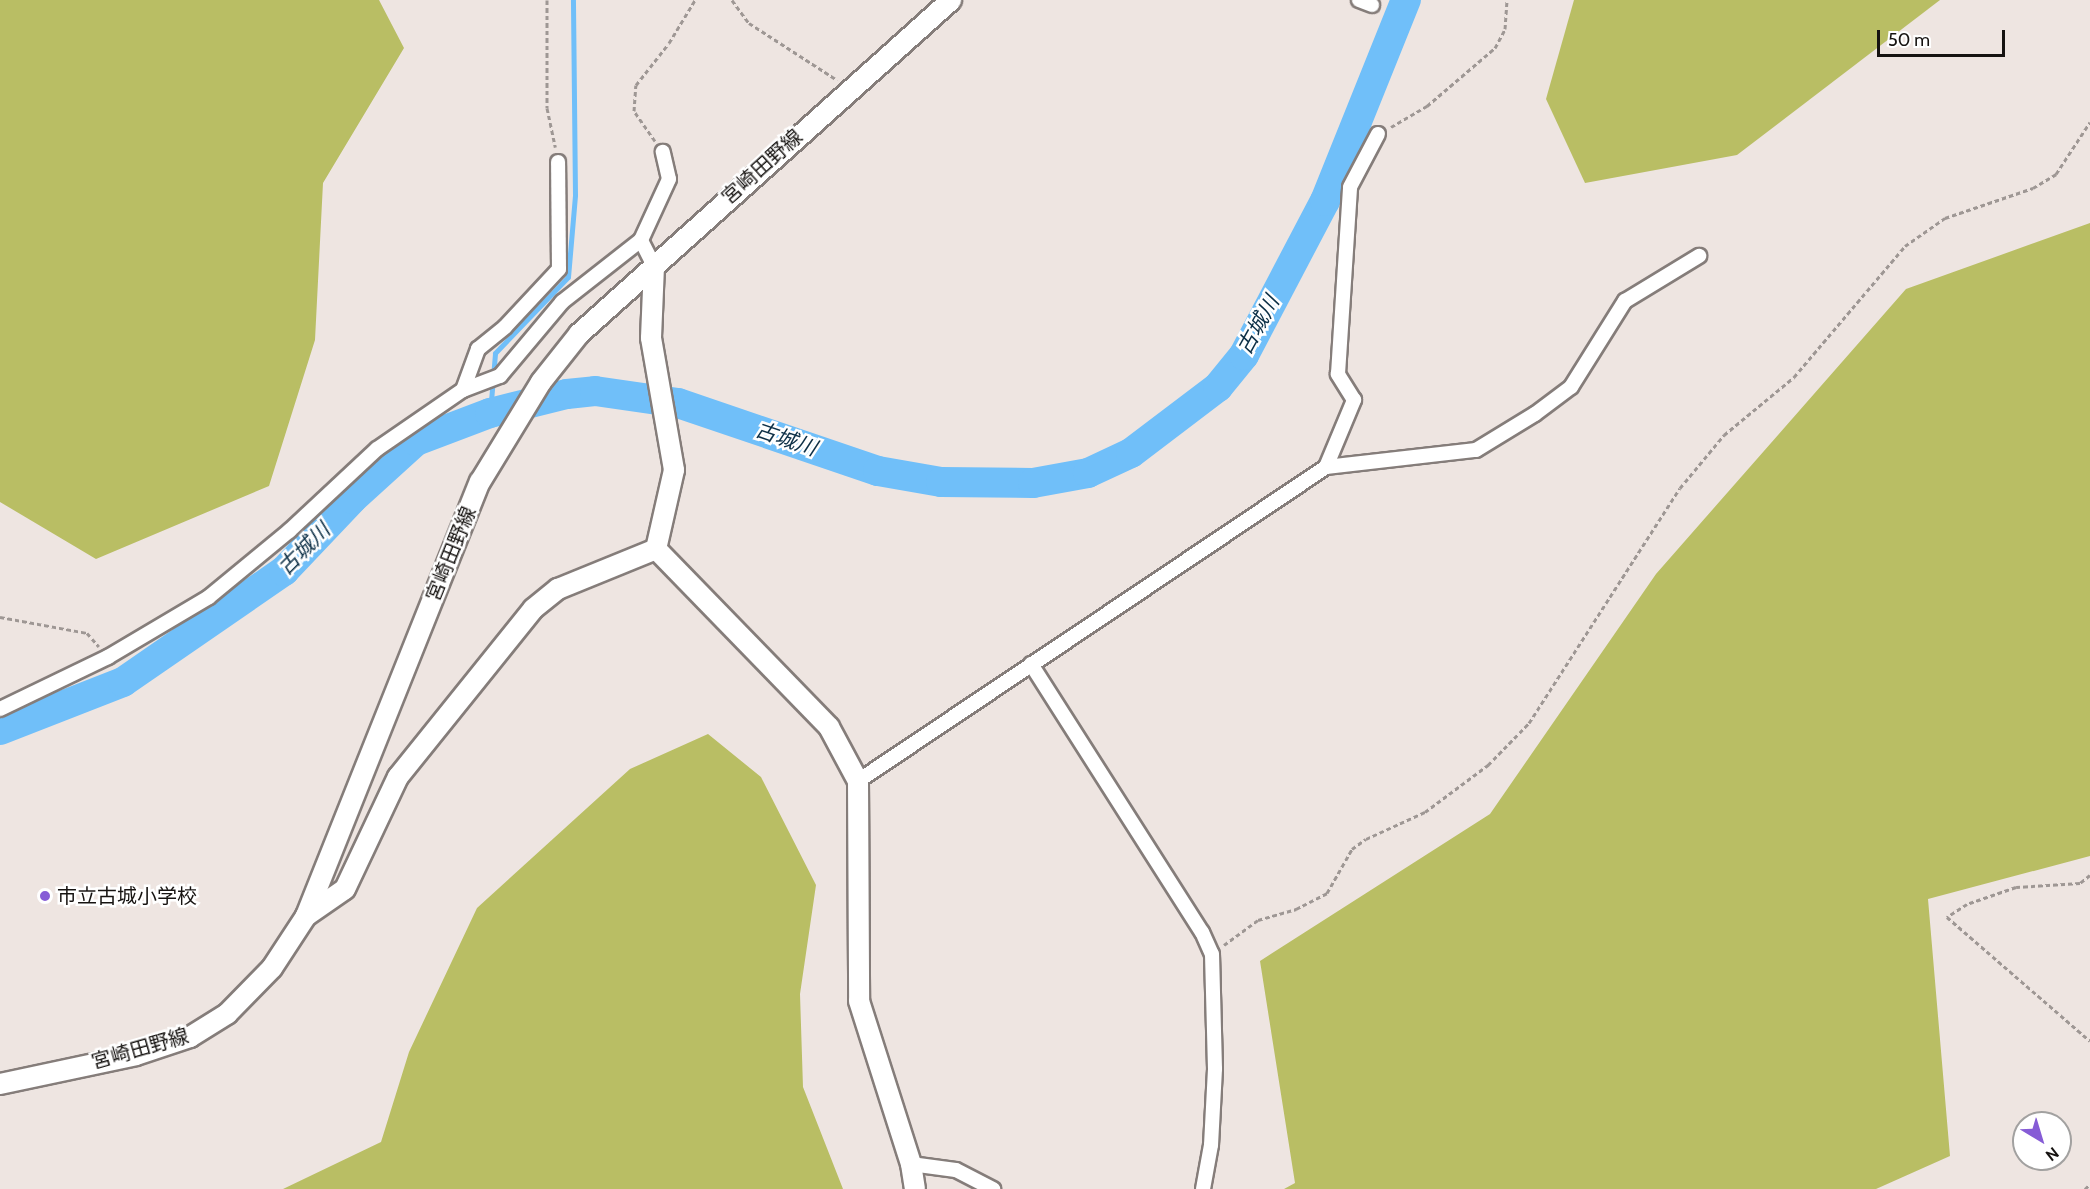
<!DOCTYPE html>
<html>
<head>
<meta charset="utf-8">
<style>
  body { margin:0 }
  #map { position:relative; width:2090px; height:1189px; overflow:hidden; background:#eee5e1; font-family:Cabin,"Noto Sans JP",sans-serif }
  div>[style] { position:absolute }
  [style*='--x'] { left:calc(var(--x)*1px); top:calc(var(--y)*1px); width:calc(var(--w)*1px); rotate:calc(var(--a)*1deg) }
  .forest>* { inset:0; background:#b9be64 }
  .stream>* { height:5px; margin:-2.5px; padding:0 2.5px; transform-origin:2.5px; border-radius:2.5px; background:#70bff9 }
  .river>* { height:30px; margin:-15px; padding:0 15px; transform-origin:15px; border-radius:15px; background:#70bff9 }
  .path>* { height:3px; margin-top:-1.5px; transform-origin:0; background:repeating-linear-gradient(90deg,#9e9794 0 4.5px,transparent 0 7.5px) }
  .roads { filter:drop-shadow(2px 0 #857d7a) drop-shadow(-2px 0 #857d7a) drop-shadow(0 2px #857d7a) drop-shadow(0 -2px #857d7a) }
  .street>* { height:14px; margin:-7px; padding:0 7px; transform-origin:7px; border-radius:7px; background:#fff }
  .secondary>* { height:20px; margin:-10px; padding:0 10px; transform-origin:10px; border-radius:10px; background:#fff }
  .dots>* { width:16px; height:16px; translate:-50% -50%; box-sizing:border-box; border:3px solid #fff; border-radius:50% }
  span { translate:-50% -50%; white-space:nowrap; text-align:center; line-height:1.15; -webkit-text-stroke:5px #fff; paint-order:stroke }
  .street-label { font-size:20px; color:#161311 }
  .poi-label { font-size:20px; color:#161311 }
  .left { translate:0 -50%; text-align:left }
  .water-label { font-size:21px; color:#0c2f46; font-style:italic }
  .north { position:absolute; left:2012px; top:1111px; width:60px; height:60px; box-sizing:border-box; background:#fff; border:2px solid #a2a1a0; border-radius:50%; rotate:142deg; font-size:16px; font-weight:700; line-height:24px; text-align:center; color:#161311 }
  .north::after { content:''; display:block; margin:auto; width:21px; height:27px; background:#865cd6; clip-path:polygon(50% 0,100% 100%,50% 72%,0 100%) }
  .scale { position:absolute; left:1877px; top:30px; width:128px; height:27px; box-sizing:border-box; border:3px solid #161311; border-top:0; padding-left:8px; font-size:18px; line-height:21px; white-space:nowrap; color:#161311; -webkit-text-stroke:4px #fff; paint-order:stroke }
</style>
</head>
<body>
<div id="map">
  <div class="forest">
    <i style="clip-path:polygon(0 0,379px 0,404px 48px,323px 183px,315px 340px,269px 486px,96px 559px,0 502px)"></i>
    <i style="clip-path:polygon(1574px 0,1940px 0,1737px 155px,1585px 183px,1546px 99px)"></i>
    <i style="clip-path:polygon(2090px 223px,2090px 856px,1928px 899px,1950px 1156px,1876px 1189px,1284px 1189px,1295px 1183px,1260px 961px,1490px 814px,1656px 574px,1906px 289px)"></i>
    <i style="clip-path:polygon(708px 734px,761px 777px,816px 885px,800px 994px,803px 1087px,843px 1189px,283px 1189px,381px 1142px,409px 1052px,477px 908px,630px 769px)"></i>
  </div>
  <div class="stream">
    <i style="--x:490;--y:413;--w:60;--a:-85.2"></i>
    <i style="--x:495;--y:353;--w:105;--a:-46.2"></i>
    <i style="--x:568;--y:277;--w:82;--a:-85.1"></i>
    <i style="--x:575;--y:195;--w:195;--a:-90.6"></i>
  </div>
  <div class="river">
    <i style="--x:0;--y:730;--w:132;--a:-21.3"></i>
    <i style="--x:123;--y:682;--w:196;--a:-34.6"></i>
    <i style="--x:284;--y:571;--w:99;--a:-46.6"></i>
    <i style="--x:352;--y:499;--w:86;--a:-42.2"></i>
    <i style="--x:416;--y:441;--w:79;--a:-20.7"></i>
    <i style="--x:490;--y:413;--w:79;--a:-13.9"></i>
    <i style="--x:567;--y:394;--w:28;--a:-6"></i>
    <i style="--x:595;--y:391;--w:84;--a:8.2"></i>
    <i style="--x:678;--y:403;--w:211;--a:18.8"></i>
    <i style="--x:878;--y:471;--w:64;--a:9.9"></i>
    <i style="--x:941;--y:482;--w:92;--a:0.6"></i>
    <i style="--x:1033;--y:483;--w:56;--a:-10.3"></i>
    <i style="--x:1088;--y:473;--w:47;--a:-24.9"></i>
    <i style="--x:1131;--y:453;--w:109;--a:-37.2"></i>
    <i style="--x:1218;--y:387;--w:41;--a:-50.9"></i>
    <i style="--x:1244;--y:355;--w:174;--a:-62.3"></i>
    <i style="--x:1325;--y:201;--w:217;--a:-68.1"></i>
  </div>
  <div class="path">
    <i style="--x:547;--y:0;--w:108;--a:90"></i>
    <i style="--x:547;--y:108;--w:40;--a:78"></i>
    <i style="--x:732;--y:0;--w:29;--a:54"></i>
    <i style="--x:749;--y:23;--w:105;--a:32.9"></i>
    <i style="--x:1391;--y:127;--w:42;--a:-30.3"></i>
    <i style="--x:1427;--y:106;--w:89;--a:-40.5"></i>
    <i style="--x:1495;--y:48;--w:21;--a:-62"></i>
    <i style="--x:1505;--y:29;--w:29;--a:-86"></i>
    <i style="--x:655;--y:141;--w:37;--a:-125"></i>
    <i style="--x:634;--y:111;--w:26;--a:-86"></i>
    <i style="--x:636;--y:85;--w:53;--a:-51.8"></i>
    <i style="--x:669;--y:43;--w:50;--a:-58.8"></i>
    <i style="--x:0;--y:617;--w:88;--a:10.4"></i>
    <i style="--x:87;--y:633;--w:18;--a:49"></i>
    <i style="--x:2090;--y:875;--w:13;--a:141"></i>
    <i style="--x:2080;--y:883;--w:64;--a:176.4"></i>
    <i style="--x:2016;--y:887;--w:52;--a:160.9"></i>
    <i style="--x:1967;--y:904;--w:24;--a:147"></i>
    <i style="--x:1947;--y:917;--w:189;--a:40.9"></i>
    <i style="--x:1224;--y:945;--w:42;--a:-36.3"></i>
    <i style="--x:1258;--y:920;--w:40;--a:-16"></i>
    <i style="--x:1296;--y:909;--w:35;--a:-27"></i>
    <i style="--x:1327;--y:893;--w:51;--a:-60.4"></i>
    <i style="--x:1352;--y:849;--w:17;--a:-36"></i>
    <i style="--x:1366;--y:839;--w:65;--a:-24.6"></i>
    <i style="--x:1425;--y:812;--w:79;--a:-36.7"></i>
    <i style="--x:1488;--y:765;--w:59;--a:-45.7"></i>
    <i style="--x:1529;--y:723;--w:279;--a:-57.3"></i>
    <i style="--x:1680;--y:488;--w:69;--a:-50.3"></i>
    <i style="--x:1724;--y:435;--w:91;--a:-39.6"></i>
    <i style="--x:1794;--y:377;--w:172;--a:-49.7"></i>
    <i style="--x:1905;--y:246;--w:49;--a:-35"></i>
    <i style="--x:1945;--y:218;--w:93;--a:-18.8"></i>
    <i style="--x:2033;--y:188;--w:27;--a:-31"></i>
    <i style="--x:2056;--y:174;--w:62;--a:-56.8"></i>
    <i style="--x:2085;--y:1189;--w:7;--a:-45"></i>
  </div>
  <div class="roads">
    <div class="street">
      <i style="--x:1359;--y:0;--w:14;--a:21"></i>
      <i style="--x:654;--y:266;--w:29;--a:-117"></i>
      <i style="--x:641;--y:240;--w:67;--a:-65.3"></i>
      <i style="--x:669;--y:179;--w:28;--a:-103"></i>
      <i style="--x:463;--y:390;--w:44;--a:-69.9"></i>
      <i style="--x:478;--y:349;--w:35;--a:-39"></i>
      <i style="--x:505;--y:327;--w:79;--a:-47"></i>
      <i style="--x:559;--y:269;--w:107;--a:-90.5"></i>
      <i style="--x:1326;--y:467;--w:73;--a:-67.3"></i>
      <i style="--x:1354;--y:400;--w:31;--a:-122"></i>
      <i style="--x:1338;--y:374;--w:187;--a:-86.3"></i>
      <i style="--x:1350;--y:187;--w:60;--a:-62.2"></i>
      <i style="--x:1031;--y:664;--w:318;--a:57.5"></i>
      <i style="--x:1202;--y:932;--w:24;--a:66"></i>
      <i style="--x:1212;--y:954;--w:115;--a:88.5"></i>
      <i style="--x:1215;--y:1069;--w:76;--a:93"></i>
      <i style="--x:1211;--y:1145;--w:45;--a:100.3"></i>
      <i style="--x:0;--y:709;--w:120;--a:-25.7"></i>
      <i style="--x:108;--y:657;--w:117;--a:-30.7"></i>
      <i style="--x:209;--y:597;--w:104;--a:-39.5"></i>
      <i style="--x:289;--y:531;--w:120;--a:-43"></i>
      <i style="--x:377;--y:449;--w:104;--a:-34.5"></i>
      <i style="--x:463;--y:390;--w:40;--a:-21"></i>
      <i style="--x:500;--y:376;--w:97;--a:-50"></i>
      <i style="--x:562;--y:302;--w:100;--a:-38.1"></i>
      <i style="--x:858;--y:781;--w:564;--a:-33.86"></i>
      <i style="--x:1326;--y:467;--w:151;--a:-6.5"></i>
      <i style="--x:1476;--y:450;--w:69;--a:-31.4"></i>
      <i style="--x:1535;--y:414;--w:45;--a:-36.9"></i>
      <i style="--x:1571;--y:387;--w:102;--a:-57.9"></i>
      <i style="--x:1625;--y:301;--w:87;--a:-31.3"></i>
      <i style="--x:911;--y:1164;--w:45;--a:7.6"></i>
      <i style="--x:956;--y:1170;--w:42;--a:27.2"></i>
    </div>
    <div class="secondary">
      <i style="--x:654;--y:266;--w:72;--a:92.4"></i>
      <i style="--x:651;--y:338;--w:134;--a:80.1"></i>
      <i style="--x:674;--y:470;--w:81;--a:102.8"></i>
      <i style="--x:656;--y:549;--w:248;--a:45.8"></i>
      <i style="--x:829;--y:727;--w:61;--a:61.8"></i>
      <i style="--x:858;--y:781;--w:220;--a:89.7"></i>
      <i style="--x:859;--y:1001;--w:171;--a:72.3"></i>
      <i style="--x:911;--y:1164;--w:25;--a:81"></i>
      <i style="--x:306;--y:916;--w:47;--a:-34.7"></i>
      <i style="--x:345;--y:889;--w:124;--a:-64.7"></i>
      <i style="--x:398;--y:777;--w:216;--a:-51.2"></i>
      <i style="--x:533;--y:609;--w:32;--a:-39"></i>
      <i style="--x:558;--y:589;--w:106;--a:-22.2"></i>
      <i style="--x:0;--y:1084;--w:139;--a:-12"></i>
      <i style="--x:136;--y:1055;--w:57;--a:-18.4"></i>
      <i style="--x:190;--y:1037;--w:44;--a:-31.9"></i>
      <i style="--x:227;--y:1014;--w:64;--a:-45.6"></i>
      <i style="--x:272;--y:968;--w:62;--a:-56.8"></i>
      <i style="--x:306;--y:916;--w:468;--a:-68.2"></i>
      <i style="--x:480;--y:482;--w:117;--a:-58.6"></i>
      <i style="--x:541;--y:382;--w:61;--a:-51.6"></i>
      <i style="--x:579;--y:334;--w:500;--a:-41.9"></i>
    </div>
  </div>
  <div class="dots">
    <i style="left:45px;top:896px;background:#865cd6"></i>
  </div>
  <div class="street-label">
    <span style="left:762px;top:167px;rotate:-42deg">宮崎田野線</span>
    <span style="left:451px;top:554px;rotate:-68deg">宮崎田野線</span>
    <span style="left:140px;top:1049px;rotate:-16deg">宮崎田野線</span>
  </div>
  <div class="poi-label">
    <span class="left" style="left:57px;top:896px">市立古城小学校</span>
  </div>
  <div class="water-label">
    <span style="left:1258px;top:325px;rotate:-61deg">古城川</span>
    <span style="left:786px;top:439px;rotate:19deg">古城川</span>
    <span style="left:304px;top:549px;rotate:-45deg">古城川</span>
  </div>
  <div class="north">N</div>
  <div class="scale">50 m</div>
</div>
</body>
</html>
